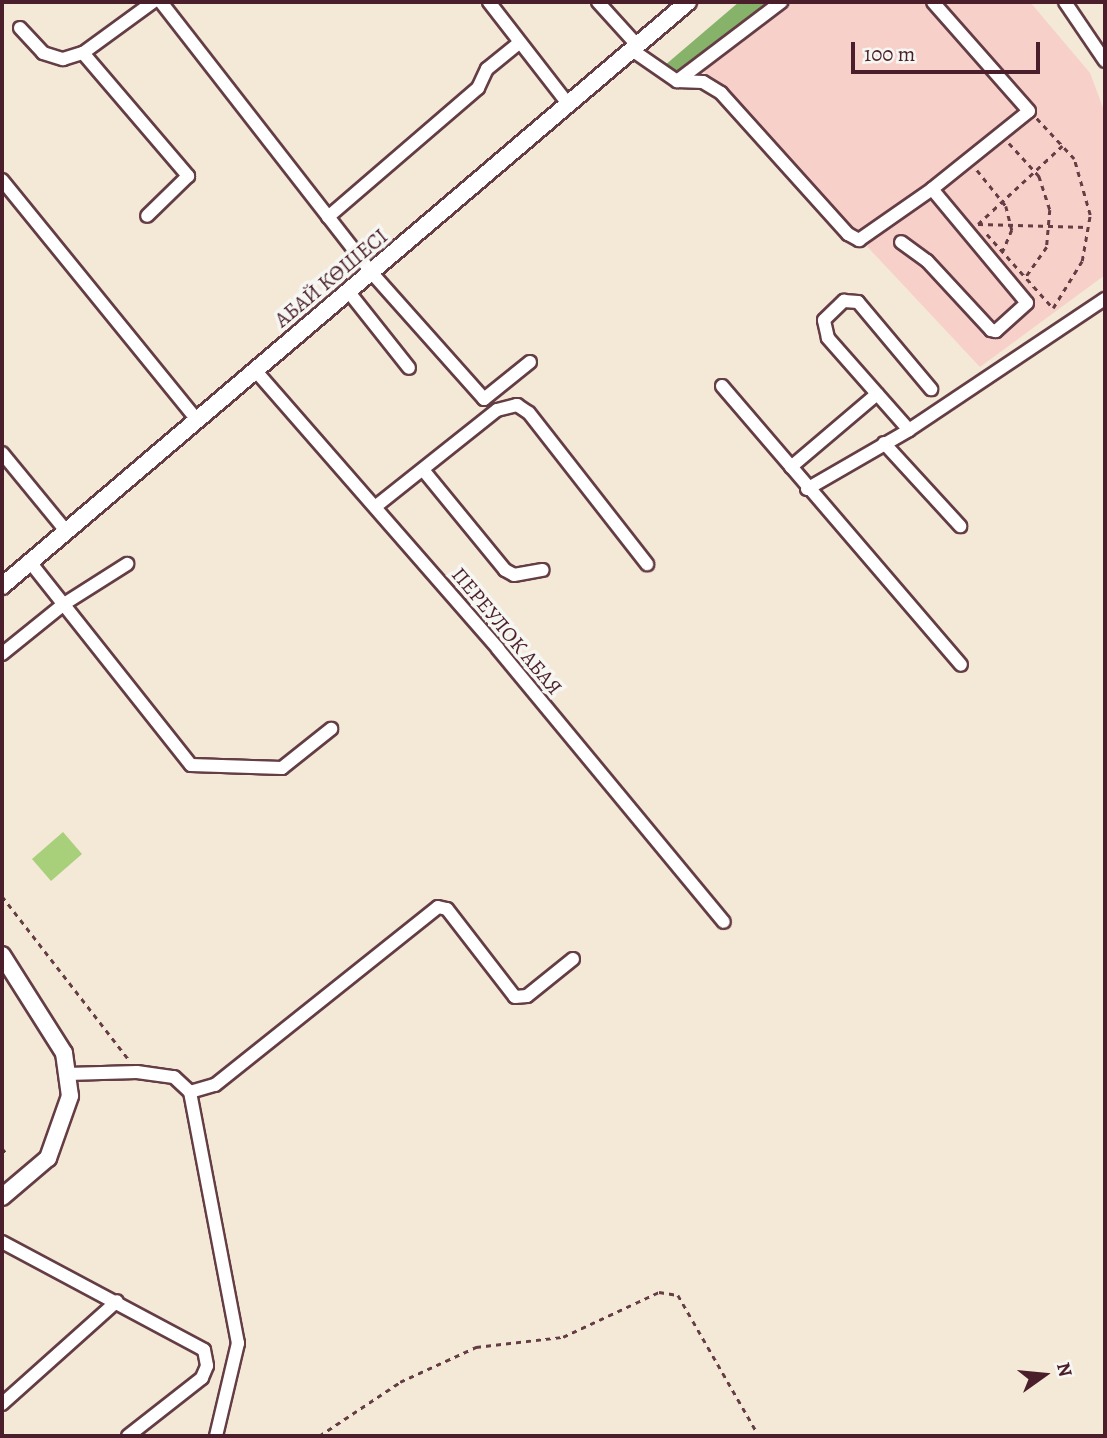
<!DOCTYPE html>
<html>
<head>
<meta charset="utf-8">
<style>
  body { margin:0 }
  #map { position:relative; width:1107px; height:1438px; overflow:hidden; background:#f4e8d7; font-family:Alegreya,serif }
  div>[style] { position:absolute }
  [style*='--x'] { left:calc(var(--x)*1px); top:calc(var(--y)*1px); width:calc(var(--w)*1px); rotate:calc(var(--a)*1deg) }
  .built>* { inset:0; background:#f7d0c9 }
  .green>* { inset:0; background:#a8cf7a }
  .forest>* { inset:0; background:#86b26a }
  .path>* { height:2.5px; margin-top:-1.25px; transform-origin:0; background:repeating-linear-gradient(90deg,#643d45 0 5px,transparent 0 10px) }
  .roads { filter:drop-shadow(2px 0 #643d45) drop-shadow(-2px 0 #643d45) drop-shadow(0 2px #643d45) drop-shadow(0 -2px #643d45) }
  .minor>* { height:12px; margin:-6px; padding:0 6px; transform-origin:6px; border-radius:6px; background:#fff }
  .major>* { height:16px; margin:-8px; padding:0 8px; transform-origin:8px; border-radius:8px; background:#fff }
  span { translate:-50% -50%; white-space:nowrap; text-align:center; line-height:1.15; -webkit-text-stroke:7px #f6f6f2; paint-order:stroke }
  .street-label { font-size:21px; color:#4a1f2b }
  .frame { position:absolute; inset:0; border:4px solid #4a1f2b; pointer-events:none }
  .north { position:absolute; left:1009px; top:1340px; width:70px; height:70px; -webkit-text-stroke:5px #f6f6f2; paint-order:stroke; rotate:75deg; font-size:19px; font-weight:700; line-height:28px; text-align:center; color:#4a1f2b }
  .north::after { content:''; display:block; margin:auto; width:24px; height:32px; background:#4a1f2b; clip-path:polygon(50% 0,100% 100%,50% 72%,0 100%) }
  .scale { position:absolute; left:851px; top:42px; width:189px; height:32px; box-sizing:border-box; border:4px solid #4a1f2b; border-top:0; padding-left:9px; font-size:21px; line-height:24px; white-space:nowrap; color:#4a1f2b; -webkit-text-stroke:5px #f6f6f2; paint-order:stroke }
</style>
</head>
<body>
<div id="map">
  <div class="built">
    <i style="clip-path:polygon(748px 2px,1030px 2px,1090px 73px,1105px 113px,1105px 275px,980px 367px,687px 54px)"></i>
  </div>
  <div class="green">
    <i style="clip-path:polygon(63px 832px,82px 854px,51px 881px,32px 859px)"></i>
  </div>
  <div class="forest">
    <i style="clip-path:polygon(739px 2px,781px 2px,677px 81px,664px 66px)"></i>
  </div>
  <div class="path">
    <i style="--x:1009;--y:143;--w:45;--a:47.7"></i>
    <i style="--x:1039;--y:176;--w:36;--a:72"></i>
    <i style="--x:1050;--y:210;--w:37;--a:95"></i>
    <i style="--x:1047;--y:247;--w:37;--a:125"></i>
    <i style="--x:977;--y:170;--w:46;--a:51.1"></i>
    <i style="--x:1006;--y:206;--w:25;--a:76"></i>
    <i style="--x:1012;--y:230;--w:23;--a:113"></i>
    <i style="--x:978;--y:224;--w:115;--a:-42.9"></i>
    <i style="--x:978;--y:224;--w:109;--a:1.6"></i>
    <i style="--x:987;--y:234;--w:99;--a:48.3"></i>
    <i style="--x:1053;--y:308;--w:55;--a:-58.3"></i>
    <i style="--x:1082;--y:261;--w:47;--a:-80.1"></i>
    <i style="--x:1090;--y:215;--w:58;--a:-105.9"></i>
    <i style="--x:1074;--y:159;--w:56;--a:-132.8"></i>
    <i style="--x:2;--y:896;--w:209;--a:52.2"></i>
    <i style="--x:2;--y:1148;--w:6;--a:51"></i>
    <i style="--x:319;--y:1436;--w:97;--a:-33.7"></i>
    <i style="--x:400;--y:1382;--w:84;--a:-24.7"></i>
    <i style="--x:476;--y:1347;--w:88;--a:-6.6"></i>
    <i style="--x:563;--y:1337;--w:106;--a:-25.1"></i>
    <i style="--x:659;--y:1292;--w:19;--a:9"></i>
    <i style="--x:678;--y:1295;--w:163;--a:60.1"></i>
  </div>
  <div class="roads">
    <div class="minor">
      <i style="--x:161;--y:2;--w:342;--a:52.1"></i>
      <i style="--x:371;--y:272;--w:170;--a:48.3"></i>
      <i style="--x:484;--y:399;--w:59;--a:-38.8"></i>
      <i style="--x:489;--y:2;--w:129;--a:52.2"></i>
      <i style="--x:598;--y:2;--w:58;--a:47.8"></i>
      <i style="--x:1065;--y:2;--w:71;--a:55.9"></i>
      <i style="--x:20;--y:28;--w:34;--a:47"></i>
      <i style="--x:43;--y:53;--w:21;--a:17"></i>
      <i style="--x:63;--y:59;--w:21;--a:-17"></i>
      <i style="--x:83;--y:53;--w:87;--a:-36.1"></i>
      <i style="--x:632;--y:50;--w:55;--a:34.6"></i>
      <i style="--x:677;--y:81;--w:26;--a:2"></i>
      <i style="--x:703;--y:82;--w:21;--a:31"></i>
      <i style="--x:721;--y:93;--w:190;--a:48"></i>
      <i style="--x:848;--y:234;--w:13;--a:29"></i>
      <i style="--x:859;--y:240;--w:89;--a:-34.9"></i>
      <i style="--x:932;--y:189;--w:148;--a:50.2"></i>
      <i style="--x:1027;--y:303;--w:42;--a:137.9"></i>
      <i style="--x:996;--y:331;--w:5;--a:-169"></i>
      <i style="--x:991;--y:330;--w:94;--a:-132.8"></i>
      <i style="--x:927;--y:261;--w:32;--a:-144"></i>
      <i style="--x:83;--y:53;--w:162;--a:49.5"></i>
      <i style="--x:188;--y:176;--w:57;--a:135.7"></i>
      <i style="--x:677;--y:81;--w:131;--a:-37.2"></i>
      <i style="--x:2;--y:180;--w:309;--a:50.9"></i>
      <i style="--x:932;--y:189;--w:124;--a:-38.8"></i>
      <i style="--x:1029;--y:111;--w:145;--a:-131.4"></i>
      <i style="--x:328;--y:217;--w:198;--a:-40.7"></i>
      <i style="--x:478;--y:88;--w:21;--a:-65"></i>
      <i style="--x:487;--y:69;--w:41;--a:-39.1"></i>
      <i style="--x:348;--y:291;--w:98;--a:51.6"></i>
      <i style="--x:255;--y:370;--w:370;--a:48.9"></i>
      <i style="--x:498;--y:649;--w:354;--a:50.4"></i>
      <i style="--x:722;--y:386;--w:367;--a:49.4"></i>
      <i style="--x:909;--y:430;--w:123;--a:-131.4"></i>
      <i style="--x:828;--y:338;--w:18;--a:-103"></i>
      <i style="--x:824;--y:320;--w:28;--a:-44"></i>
      <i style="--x:844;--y:301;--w:14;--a:4"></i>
      <i style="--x:858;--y:302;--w:114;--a:50"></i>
      <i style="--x:884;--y:443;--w:113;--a:47.5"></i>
      <i style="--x:2;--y:453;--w:101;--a:50.6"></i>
      <i style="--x:791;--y:467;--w:113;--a:-40.3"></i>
      <i style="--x:424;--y:471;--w:128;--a:50.7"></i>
      <i style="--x:505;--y:570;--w:10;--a:29"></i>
      <i style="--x:514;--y:575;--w:29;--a:-10"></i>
      <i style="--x:807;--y:489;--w:118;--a:-30"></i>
      <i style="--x:909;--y:430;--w:236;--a:-33.8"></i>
      <i style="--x:375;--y:507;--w:156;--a:-38.5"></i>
      <i style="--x:497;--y:410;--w:21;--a:-14"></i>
      <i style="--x:517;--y:405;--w:14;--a:34"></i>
      <i style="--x:529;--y:413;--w:192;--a:52"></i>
      <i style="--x:30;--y:562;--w:259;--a:51.6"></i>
      <i style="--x:191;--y:765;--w:91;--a:1.9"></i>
      <i style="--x:282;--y:768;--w:63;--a:-38.5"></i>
      <i style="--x:2;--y:654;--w:80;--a:-38.9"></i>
      <i style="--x:64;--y:604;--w:75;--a:-32.4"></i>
      <i style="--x:67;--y:1074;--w:70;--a:-1.6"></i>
      <i style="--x:137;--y:1072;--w:37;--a:8"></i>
      <i style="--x:174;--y:1077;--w:22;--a:43"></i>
      <i style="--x:190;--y:1092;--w:256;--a:79.2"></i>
      <i style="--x:238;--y:1343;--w:96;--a:103.3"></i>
      <i style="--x:190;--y:1092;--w:26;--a:-16"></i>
      <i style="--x:215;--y:1085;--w:285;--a:-38.6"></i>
      <i style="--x:438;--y:907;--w:9;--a:13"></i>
      <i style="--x:447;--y:909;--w:111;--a:52.3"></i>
      <i style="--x:515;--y:997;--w:12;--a:-5"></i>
      <i style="--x:527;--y:996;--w:59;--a:-38.8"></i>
      <i style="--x:2;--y:1242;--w:229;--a:28.1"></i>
      <i style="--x:204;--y:1350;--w:16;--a:79"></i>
      <i style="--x:207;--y:1366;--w:13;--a:113"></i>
      <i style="--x:202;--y:1378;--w:94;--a:141.9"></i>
      <i style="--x:2;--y:1404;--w:154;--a:-41.8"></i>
    </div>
    <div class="major">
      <i style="--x:2;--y:586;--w:901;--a:-40.41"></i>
      <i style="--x:2;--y:955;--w:116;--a:57.7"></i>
      <i style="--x:64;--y:1053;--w:43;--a:82.1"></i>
      <i style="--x:70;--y:1096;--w:66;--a:109.5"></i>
      <i style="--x:48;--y:1158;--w:60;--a:139.7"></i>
    </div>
  </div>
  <div class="street-label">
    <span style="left:331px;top:278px;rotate:-40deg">АБАЙ КӨШЕСІ</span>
    <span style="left:507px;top:631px;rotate:50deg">ПЕРЕУЛОК АБАЯ</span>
  </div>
  <div class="frame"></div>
  <div class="north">N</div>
  <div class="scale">100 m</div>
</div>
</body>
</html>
